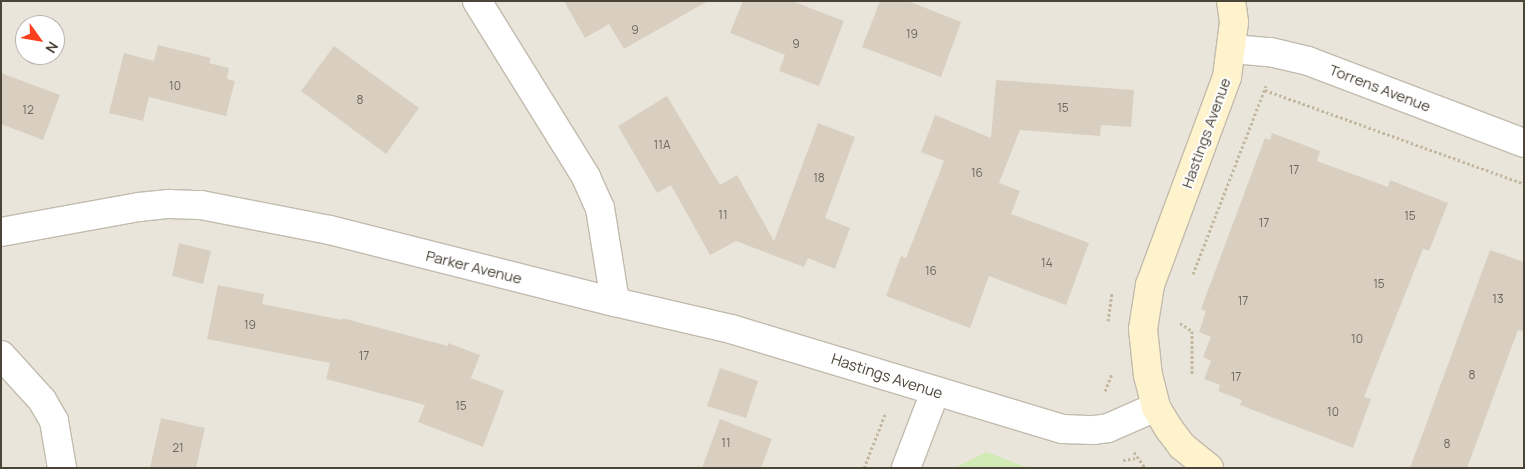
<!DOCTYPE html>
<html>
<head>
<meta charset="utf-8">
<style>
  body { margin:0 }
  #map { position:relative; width:1525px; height:469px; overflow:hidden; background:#f6f3ec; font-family:Manrope,sans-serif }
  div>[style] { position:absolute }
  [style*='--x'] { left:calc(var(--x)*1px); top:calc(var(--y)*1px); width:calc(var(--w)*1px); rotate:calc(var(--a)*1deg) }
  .residential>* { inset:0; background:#eae5da }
  .green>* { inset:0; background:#d2eab5 }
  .building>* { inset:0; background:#d8cfc1 }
  .path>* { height:3px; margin-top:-1.5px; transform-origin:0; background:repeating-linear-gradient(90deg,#c4b79f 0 2.5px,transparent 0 5px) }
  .roads { filter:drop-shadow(1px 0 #c2bbae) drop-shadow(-1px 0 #c2bbae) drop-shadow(0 1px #c2bbae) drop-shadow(0 -1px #c2bbae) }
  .street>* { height:28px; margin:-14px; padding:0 14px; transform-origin:14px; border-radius:14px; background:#fff }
  .secondary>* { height:28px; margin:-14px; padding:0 14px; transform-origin:14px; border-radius:14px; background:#fff3cd }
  span { translate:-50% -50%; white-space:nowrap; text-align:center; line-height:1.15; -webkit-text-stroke:4px #fff; paint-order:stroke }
  .number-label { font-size:12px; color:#6e675b }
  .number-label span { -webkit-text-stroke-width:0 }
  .street-label { font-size:15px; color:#4b4439 }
  .frame { position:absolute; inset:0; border:2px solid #4b4439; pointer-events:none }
  .north { position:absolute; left:15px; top:15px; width:50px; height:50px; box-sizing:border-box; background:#fff; border:1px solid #b7b4b0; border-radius:50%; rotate:122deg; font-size:14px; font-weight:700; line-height:20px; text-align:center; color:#4b4439 }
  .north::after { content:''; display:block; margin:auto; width:18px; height:22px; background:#fc3f1d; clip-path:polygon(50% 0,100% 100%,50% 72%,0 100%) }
</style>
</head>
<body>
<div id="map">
  <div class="residential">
    <i style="clip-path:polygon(evenodd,1px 1px,1524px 1px,1524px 468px,1px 468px,1px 1px,25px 25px,55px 25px,55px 55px,25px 55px,25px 25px)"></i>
  </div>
  <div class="green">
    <i style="clip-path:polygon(986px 452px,1030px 468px,954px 468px)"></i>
  </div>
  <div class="building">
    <i style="clip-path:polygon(564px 1px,708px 1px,624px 49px,609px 24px,585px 38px)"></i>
    <i style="clip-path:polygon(743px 1px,792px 1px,844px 21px,819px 86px,779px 71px,785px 55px,730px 33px)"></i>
    <i style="clip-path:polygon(880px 1px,908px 1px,961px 22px,941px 77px,862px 47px)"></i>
    <i style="clip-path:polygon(158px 45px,211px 58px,209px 63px,229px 68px,227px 79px,235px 81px,226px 116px,149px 97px,143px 121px,109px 113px,124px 53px,154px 61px)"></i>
    <i style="clip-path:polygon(334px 46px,419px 108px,386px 154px,301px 91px)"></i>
    <i style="clip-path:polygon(1px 73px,60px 95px,43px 140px,1px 124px)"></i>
    <i style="clip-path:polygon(996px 80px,1134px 90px,1131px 127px,1101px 125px,1100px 136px,1020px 130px,999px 183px,1020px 191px,1011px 214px,1089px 243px,1066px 305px,989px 276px,970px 328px,886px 296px,901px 256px,906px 258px,944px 161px,921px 152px,935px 115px,991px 138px)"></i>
    <i style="clip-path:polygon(667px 96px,720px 185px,737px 175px,774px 241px,818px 123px,855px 137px,825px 218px,850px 228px,835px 269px,808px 258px,804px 267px,736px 241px,710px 255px,671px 185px,657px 193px,618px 126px)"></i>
    <i style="clip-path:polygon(1272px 133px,1320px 151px,1317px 161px,1388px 187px,1390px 180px,1448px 203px,1429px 251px,1423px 249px,1364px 397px,1371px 399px,1353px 448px,1240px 405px,1242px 400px,1218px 391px,1220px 385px,1204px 379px,1211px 361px,1203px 357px,1211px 337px,1199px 332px,1206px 311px,1201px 309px,1265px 138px,1270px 140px)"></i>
    <i style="clip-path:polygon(179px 243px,211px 251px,203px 284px,172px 276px)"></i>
    <i style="clip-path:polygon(1490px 250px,1524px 262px,1524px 332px,1518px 330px,1467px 468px,1410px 468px)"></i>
    <i style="clip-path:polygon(218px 285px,264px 294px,262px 304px,342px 320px,342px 318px,448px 346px,448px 343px,480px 355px,471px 378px,504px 391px,483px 447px,418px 422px,425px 405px,326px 379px,330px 363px,207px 339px)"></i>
    <i style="clip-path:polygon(720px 368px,758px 381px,746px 418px,707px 406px)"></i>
    <i style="clip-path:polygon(161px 418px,205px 428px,196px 468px,150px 468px)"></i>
    <i style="clip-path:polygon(720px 419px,772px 439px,761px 468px,702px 468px)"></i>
  </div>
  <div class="path">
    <i style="--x:1265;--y:90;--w:276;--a:19.9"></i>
    <i style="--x:1193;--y:274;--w:202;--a:-68.8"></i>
    <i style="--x:1108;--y:321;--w:29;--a:-82"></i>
    <i style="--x:1180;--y:323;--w:14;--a:34"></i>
    <i style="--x:1192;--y:331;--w:44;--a:90"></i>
    <i style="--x:1105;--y:391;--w:18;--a:-68"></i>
    <i style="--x:1134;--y:452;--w:19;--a:55"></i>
    <i style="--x:1123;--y:460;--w:14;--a:-8"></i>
    <i style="--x:864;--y:468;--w:60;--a:-68.6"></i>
  </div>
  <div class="roads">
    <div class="street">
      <i style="--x:477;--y:1;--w:207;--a:58.2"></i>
      <i style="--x:586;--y:177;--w:34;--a:66"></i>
      <i style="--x:600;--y:208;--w:95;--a:80.9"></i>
      <i style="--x:1232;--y:49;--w:38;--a:5"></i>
      <i style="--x:1270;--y:52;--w:39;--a:13"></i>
      <i style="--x:1308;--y:61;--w:231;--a:20.8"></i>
      <i style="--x:1;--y:232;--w:140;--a:-10.3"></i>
      <i style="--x:139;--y:207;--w:30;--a:-6"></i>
      <i style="--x:169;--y:204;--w:32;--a:2"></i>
      <i style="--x:201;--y:205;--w:131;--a:11"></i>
      <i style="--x:330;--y:230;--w:294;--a:14.2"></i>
      <i style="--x:615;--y:302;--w:119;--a:13.1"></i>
      <i style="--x:731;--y:329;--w:346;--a:16.8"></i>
      <i style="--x:1062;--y:429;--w:32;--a:2"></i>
      <i style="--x:1094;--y:430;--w:14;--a:-8"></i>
      <i style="--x:1108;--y:428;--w:52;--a:-23.6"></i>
      <i style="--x:1;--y:355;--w:61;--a:47.7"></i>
      <i style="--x:42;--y:400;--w:24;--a:60"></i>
      <i style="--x:54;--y:421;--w:48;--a:80.3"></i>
      <i style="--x:906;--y:468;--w:81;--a:-69.1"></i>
    </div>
    <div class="secondary">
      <i style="--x:1209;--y:468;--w:35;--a:-141"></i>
      <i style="--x:1182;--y:446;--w:21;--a:-127"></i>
      <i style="--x:1169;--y:429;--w:26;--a:-121"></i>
      <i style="--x:1156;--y:407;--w:32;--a:-104"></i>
      <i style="--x:1148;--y:376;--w:47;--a:-96.1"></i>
      <i style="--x:1143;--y:329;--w:45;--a:-81"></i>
      <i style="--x:1150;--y:285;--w:222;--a:-69.7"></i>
      <i style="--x:1227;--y:77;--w:55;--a:-82.7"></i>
      <i style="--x:1234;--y:22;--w:21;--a:-98"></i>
    </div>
  </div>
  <div class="number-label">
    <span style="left:635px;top:30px">9</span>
    <span style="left:912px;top:34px">19</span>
    <span style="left:796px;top:44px">9</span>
    <span style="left:175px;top:86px">10</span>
    <span style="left:360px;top:100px">8</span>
    <span style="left:1063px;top:108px">15</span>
    <span style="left:28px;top:110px">12</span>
    <span style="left:662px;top:145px">11A</span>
    <span style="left:1294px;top:170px">17</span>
    <span style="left:977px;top:173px">16</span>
    <span style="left:819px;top:178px">18</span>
    <span style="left:723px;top:215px">11</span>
    <span style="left:1410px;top:216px">15</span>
    <span style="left:1264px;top:223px">17</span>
    <span style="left:1047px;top:263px">14</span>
    <span style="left:931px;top:271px">16</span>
    <span style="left:1379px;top:284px">15</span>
    <span style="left:1498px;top:299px">13</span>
    <span style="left:1243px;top:301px">17</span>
    <span style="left:250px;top:325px">19</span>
    <span style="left:1357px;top:339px">10</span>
    <span style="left:364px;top:356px">17</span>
    <span style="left:1472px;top:375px">8</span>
    <span style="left:1236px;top:377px">17</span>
    <span style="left:461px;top:406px">15</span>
    <span style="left:1333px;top:412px">10</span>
    <span style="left:726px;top:443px">11</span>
    <span style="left:1447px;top:444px">8</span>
    <span style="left:178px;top:448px">21</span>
  </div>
  <div class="street-label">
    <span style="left:1380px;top:88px;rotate:21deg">Torrens Avenue</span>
    <span style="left:1206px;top:133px;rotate:-70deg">Hastings Avenue</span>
    <span style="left:474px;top:267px;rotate:14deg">Parker Avenue</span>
    <span style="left:887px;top:376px;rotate:18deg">Hastings Avenue</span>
  </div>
  <div class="frame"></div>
  <div class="north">N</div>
</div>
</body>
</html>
